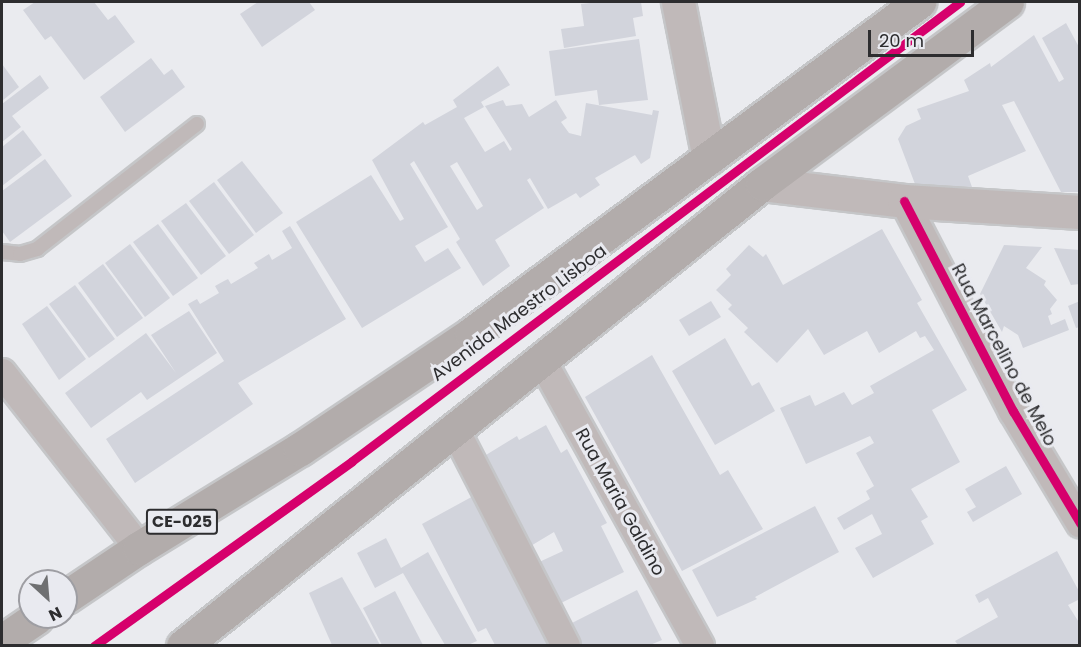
<!DOCTYPE html>
<html>
<head>
<meta charset="utf-8">
<style>
  body { margin:0 }
  #map { position:relative; width:1081px; height:647px; overflow:hidden; background:#eaebef; font-family:Poppins,sans-serif }
  div>[style] { position:absolute }
  [style*='--x'] { left:calc(var(--x)*1px); top:calc(var(--y)*1px); width:calc(var(--w)*1px); rotate:calc(var(--a)*1deg) }
  .building>* { inset:0; background:#d2d4dc }
  .roads { filter:drop-shadow(2px 0 #c5c6c8) drop-shadow(-2px 0 #c5c6c8) drop-shadow(0 2px #c5c6c8) drop-shadow(0 -2px #c5c6c8) }
  .service>* { height:14px; margin:-7px; padding:0 7px; transform-origin:7px; border-radius:7px; background:#c0b9b9 }
  .minor>* { height:28px; margin:-14px; padding:0 14px; transform-origin:14px; border-radius:14px; background:#c0b9b9 }
  .tertiary>* { height:33px; margin:-16.5px; padding:0 16.5px; transform-origin:16.5px; border-radius:16.5px; background:#c0b9b9 }
  .trunk>* { height:33px; margin:-16.5px; padding:0 16.5px; transform-origin:16.5px; border-radius:16.5px; background:#b2acab }
  .cycleway>* { height:9px; margin:-4.5px; padding:0 4.5px; transform-origin:4.5px; border-radius:4.5px; background:#d6006c }
  span { translate:-50% -50%; white-space:nowrap; text-align:center; line-height:1.15; -webkit-text-stroke:6px #e9eaf0; paint-order:stroke }
  .shield-label span { padding:2px 4px; background:#e9eaf0; border:2px solid; border-radius:4px; -webkit-text-stroke-width:0 }
  .shield-label { font-size:16px; color:#2d2d2f; font-weight:700 }
  .street-label { font-size:18px; color:#2d2d2f }
  .frame { position:absolute; inset:0; border:3px solid #2d2d2f; pointer-events:none }
  .north { position:absolute; left:18px; top:569px; width:60px; height:60px; box-sizing:border-box; background:#e9eaf0; border:2px solid #9e9ea3; border-radius:50%; rotate:154deg; font-size:16px; font-weight:700; line-height:24px; text-align:center; color:#2d2d2f }
  .north::after { content:''; display:block; margin:auto; width:21px; height:27px; background:#6f7072; clip-path:polygon(50% 0,100% 100%,50% 72%,0 100%) }
  .scale { position:absolute; left:868px; top:30px; width:106px; height:27px; box-sizing:border-box; border:3px solid #2d2d2f; border-top:0; padding-left:8px; font-size:18px; line-height:21px; white-space:nowrap; color:#2d2d2f; -webkit-text-stroke:4px #e9eaf0; paint-order:stroke }
</style>
</head>
<body>
<div id="map">
  <div class="building">
    <i style="clip-path:polygon(35px 2px,94px 2px,108px 20px,115px 15px,135px 42px,84px 80px,51px 36px,45px 40px,23px 10px)"></i>
    <i style="clip-path:polygon(258px 2px,309px 2px,315px 10px,262px 47px,240px 14px)"></i>
    <i style="clip-path:polygon(599px 2px,641px 2px,643px 16px,633px 18px,636px 36px,564px 48px,561px 29px,584px 26px,581px 4px)"></i>
    <i style="clip-path:polygon(1066px 23px,1080px 49px,1080px 192px,1061px 192px,1014px 101px,1002px 105px,1026px 151px,968px 176px,972px 187px,915px 184px,898px 139px,906px 126px,921px 119px,917px 109px,969px 91px,964px 80px,990px 63px,991px 67px,1034px 35px,1059px 82px,1064px 79px,1042px 38px)"></i>
    <i style="clip-path:polygon(639px 39px,648px 100px,599px 105px,597px 90px,555px 96px,549px 51px)"></i>
    <i style="clip-path:polygon(151px 58px,164px 75px,172px 69px,185px 87px,125px 132px,100px 97px)"></i>
    <i style="clip-path:polygon(2px 64px,19px 87px,2px 101px)"></i>
    <i style="clip-path:polygon(evenodd,498px 66px,510px 85px,481px 102px,484px 107px,464px 118px,485px 152px,504px 141px,510px 151px,512px 149px,485px 106px,503px 100px,506px 106px,522px 104px,529px 117px,556px 100px,567px 118px,561px 122px,569px 133px,581px 136px,586px 103px,652px 115px,653px 110px,659px 111px,650px 158px,641px 164px,635px 155px,595px 178px,600px 185px,580px 198px,576px 193px,548px 209px,530px 178px,527px 180px,544px 208px,495px 240px,510px 266px,483px 286px,456px 242px,460px 239px,414px 161px,410px 164px,448px 227px,415px 246px,425px 262px,448px 248px,461px 268px,362px 328px,296px 222px,371px 175px,400px 221px,404px 219px,372px 160px,423px 122px,425px 125px,457px 107px,453px 100px,498px 66px,457px 162px,483px 206px,477px 210px,450px 166px,457px 162px)"></i>
    <i style="clip-path:polygon(40px 75px,49px 88px,12px 116px,21px 127px,2px 142px,2px 104px)"></i>
    <i style="clip-path:polygon(23px 130px,42px 155px,2px 186px,2px 147px)"></i>
    <i style="clip-path:polygon(45px 159px,72px 196px,10px 242px,2px 231px,2px 191px)"></i>
    <i style="clip-path:polygon(242px 161px,283px 213px,256px 233px,217px 180px)"></i>
    <i style="clip-path:polygon(214px 182px,254px 235px,229px 254px,189px 201px)"></i>
    <i style="clip-path:polygon(186px 203px,226px 256px,201px 275px,161px 221px)"></i>
    <i style="clip-path:polygon(158px 224px,198px 278px,173px 296px,133px 242px)"></i>
    <i style="clip-path:polygon(290px 226px,346px 319px,238px 383px,253px 404px,135px 483px,106px 439px,224px 361px,188px 304px,197px 299px,200px 304px,219px 293px,215px 286px,224px 281px,228px 279px,231px 284px,258px 268px,254px 263px,261px 259px,269px 254px,272px 260px,292px 248px,282px 231px)"></i>
    <i style="clip-path:polygon(882px 229px,922px 300px,917px 303px,967px 390px,932px 410px,960px 462px,911px 489px,928px 517px,921px 521px,934px 544px,873px 578px,855px 548px,882px 534px,872px 514px,844px 530px,837px 518px,870px 499px,866px 491px,874px 486px,856px 453px,874px 443px,870px 436px,806px 464px,780px 408px,810px 395px,815px 406px,844px 392px,852px 405px,874px 393px,870px 386px,934px 350px,925px 336px,920px 338px,916px 331px,879px 353px,867px 331px,824px 355px,808px 329px,777px 363px,744px 332px,748px 328px,728px 309px,732px 305px,716px 290px,731px 275px,726px 269px,749px 245px,763px 257px,766px 254px,783px 285px)"></i>
    <i style="clip-path:polygon(130px 244px,170px 298px,145px 317px,105px 263px)"></i>
    <i style="clip-path:polygon(1004px 245px,1042px 247px,1026px 268px,1046px 281px,1044px 285px,1057px 300px,1050px 309px,1052px 314px,1048px 316px,1051px 325px,1065px 319px,1069px 330px,1023px 348px,1018px 335px,1004px 326px,1002px 332px,980px 294px)"></i>
    <i style="clip-path:polygon(1054px 248px,1080px 250px,1080px 284px,1071px 285px)"></i>
    <i style="clip-path:polygon(103px 264px,143px 318px,117px 337px,78px 283px)"></i>
    <i style="clip-path:polygon(75px 285px,115px 339px,89px 358px,49px 304px)"></i>
    <i style="clip-path:polygon(711px 301px,721px 317px,689px 336px,679px 320px)"></i>
    <i style="clip-path:polygon(1080px 301px,1080px 327px,1076px 328px,1068px 306px)"></i>
    <i style="clip-path:polygon(47px 306px,86px 359px,59px 380px,22px 324px)"></i>
    <i style="clip-path:polygon(189px 311px,217px 353px,147px 400px,141px 392px,91px 428px,65px 393px,146px 333px,176px 373px,151px 335px)"></i>
    <i style="clip-path:polygon(725px 338px,752px 386px,759px 382px,775px 411px,715px 445px,672px 371px)"></i>
    <i style="clip-path:polygon(652px 355px,720px 475px,728px 470px,763px 529px,682px 571px,585px 397px)"></i>
    <i style="clip-path:polygon(546px 425px,561px 453px,567px 449px,607px 523px,601px 526px,624px 572px,559px 604px,537px 563px,563px 551px,554px 532px,529px 547px,481px 458px,517px 436px,519px 440px)"></i>
    <i style="clip-path:polygon(1006px 466px,1022px 494px,973px 522px,967px 512px,976px 507px,965px 489px)"></i>
    <i style="clip-path:polygon(477px 494px,557px 645px,495px 645px,486px 628px,478px 632px,422px 524px)"></i>
    <i style="clip-path:polygon(815px 506px,839px 552px,755px 597px,757px 599px,717px 617px,692px 570px)"></i>
    <i style="clip-path:polygon(386px 538px,401px 568px,428px 552px,477px 641px,468px 645px,445px 645px,403px 573px,375px 588px,357px 553px)"></i>
    <i style="clip-path:polygon(1057px 551px,1080px 593px,1080px 599px,1068px 605px,1080px 624px,1080px 645px,958px 645px,955px 641px,998px 617px,988px 598px,979px 603px,975px 595px)"></i>
    <i style="clip-path:polygon(342px 577px,367px 621px,380px 645px,332px 645px,309px 593px)"></i>
    <i style="clip-path:polygon(637px 590px,662px 640px,650px 645px,581px 645px,570px 624px)"></i>
    <i style="clip-path:polygon(395px 591px,423px 645px,382px 645px,363px 608px)"></i>
  </div>
  <div class="roads">
    <div class="service">
      <i style="--x:2;--y:252;--w:18;--a:6"></i>
      <i style="--x:20;--y:254;--w:18;--a:-16"></i>
      <i style="--x:37;--y:249;--w:203;--a:-38"></i>
    </div>
    <div class="minor">
      <i style="--x:904;--y:201;--w:237;--a:62.6"></i>
      <i style="--x:1013;--y:411;--w:131;--a:59.1"></i>
      <i style="--x:541;--y:359;--w:328;--a:61"></i>
      <i style="--x:2;--y:373;--w:222;--a:51.9"></i>
      <i style="--x:454;--y:428;--w:245;--a:62.8"></i>
    </div>
    <div class="tertiary">
      <i style="--x:678;--y:2;--w:159;--a:78.8"></i>
      <i style="--x:762;--y:184;--w:143;--a:6.8"></i>
      <i style="--x:904;--y:201;--w:176;--a:3.6"></i>
    </div>
    <div class="trunk">
      <i style="--x:66;--y:597;--w:88;--a:-33.9"></i>
      <i style="--x:139;--y:548;--w:189;--a:-31.6"></i>
      <i style="--x:300;--y:449;--w:206;--a:-33.9"></i>
      <i style="--x:471;--y:334;--w:558;--a:-36.54"></i>
      <i style="--x:2;--y:641;--w:42;--a:-34.4"></i>
      <i style="--x:183;--y:646;--w:741;--a:-38.59"></i>
      <i style="--x:762;--y:184;--w:305;--a:-36.6"></i>
    </div>
  </div>
  <div class="cycleway">
    <i style="--x:904;--y:201;--w:237;--a:62.6"></i>
    <i style="--x:1013;--y:411;--w:131;--a:59.1"></i>
    <i style="--x:94;--y:646;--w:317;--a:-35.6"></i>
    <i style="--x:352;--y:461;--w:762;--a:-37.05"></i>
  </div>
  <div class="shield-label">
    <span style="left:182px;top:522px">CE-025</span>
  </div>
  <div class="street-label">
    <span style="left:519px;top:313px;rotate:-37deg">Avenida Maestro Lisboa</span>
    <span style="left:1004px;top:355px;rotate:62deg">Rua Marcelino de Melo</span>
    <span style="left:620px;top:502px;rotate:61deg">Rua Maria Galdino</span>
  </div>
  <div class="frame"></div>
  <div class="north">N</div>
  <div class="scale">20 m</div>
</div>
</body>
</html>
